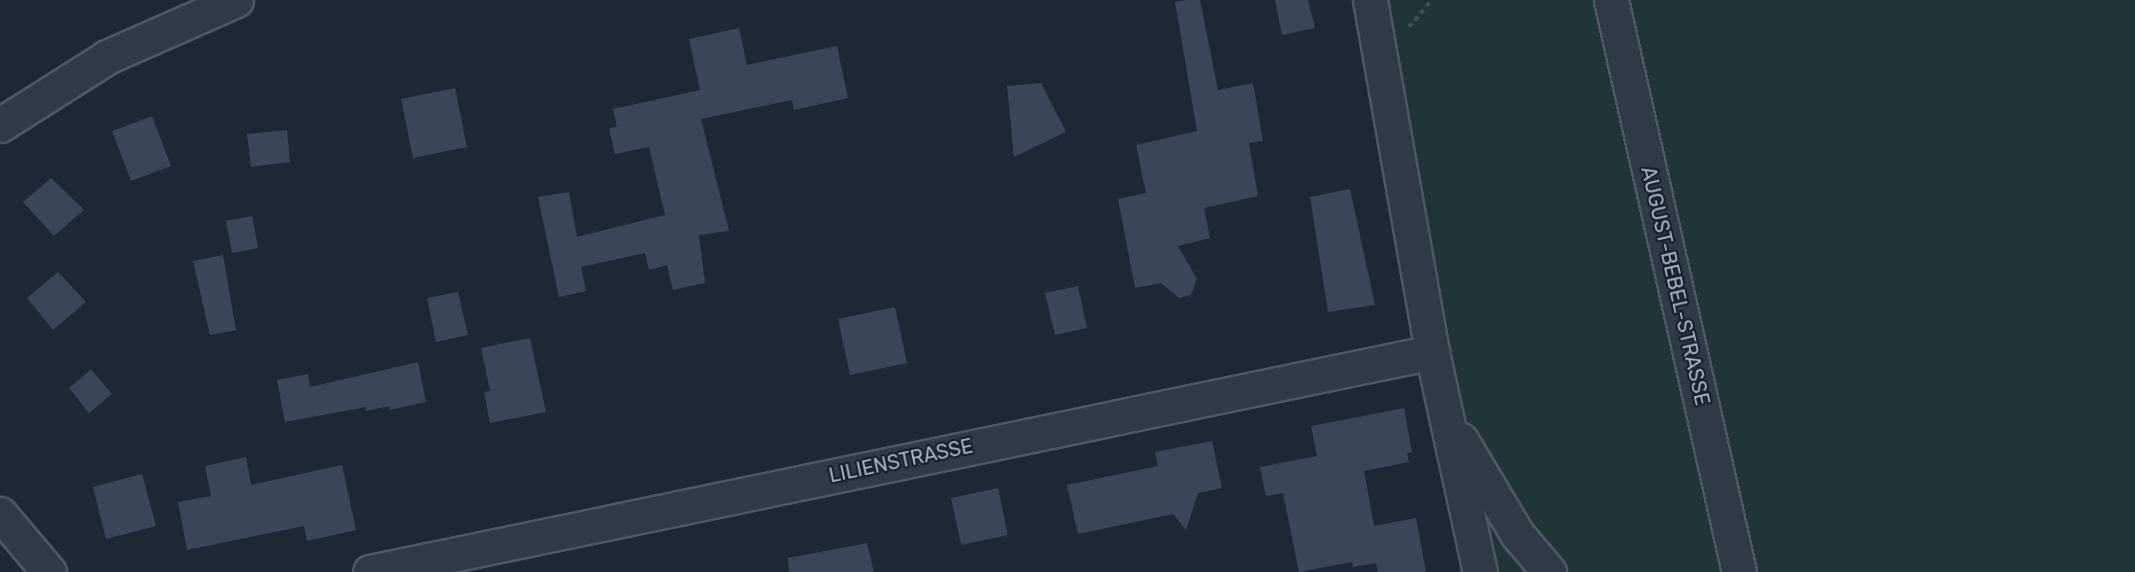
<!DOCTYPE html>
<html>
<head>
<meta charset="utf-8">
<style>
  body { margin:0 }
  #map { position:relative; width:2135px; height:572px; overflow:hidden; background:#1d2836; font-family:Rubik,sans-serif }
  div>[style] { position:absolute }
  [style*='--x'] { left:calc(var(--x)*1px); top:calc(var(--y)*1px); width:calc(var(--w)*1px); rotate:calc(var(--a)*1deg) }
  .green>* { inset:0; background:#1f3537 }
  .building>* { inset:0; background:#384658 }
  .path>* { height:4px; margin-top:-2px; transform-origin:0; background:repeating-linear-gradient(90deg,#3c5255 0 4.5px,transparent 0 9px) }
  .roads { filter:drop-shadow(2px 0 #4d5765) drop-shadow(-2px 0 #4d5765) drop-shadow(0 2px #4d5765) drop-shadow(0 -2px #4d5765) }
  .minor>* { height:33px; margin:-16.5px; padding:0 16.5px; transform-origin:16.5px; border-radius:16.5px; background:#303a47 }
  span { translate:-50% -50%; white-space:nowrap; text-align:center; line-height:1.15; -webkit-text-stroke:4.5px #161f2b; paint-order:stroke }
  .street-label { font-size:20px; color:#a9b4c5 }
</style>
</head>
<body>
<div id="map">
  <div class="green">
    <i style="clip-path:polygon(1385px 0,2135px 0,2135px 572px,1496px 572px,1448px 353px)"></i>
  </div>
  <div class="building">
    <i style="clip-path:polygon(1187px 0,1200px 0,1218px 90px,1253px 83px,1263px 141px,1249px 143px,1258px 196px,1204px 208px,1210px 238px,1178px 246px,1197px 279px,1191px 295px,1179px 298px,1161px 283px,1135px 288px,1118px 199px,1146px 193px,1136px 145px,1197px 131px,1175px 2px)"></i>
    <i style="clip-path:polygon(1275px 0,1308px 0,1315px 28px,1282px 35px)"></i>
    <i style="clip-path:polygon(739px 28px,747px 65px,837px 46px,848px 98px,794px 110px,792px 100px,701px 119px,729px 231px,699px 235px,705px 283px,673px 290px,667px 265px,649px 270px,645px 253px,581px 267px,586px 291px,559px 297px,538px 197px,569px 192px,577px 237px,665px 215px,649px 147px,615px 154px,609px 128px,617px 127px,613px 109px,700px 90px,689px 39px)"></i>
    <i style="clip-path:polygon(1041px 83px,1066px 132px,1014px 157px,1007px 86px)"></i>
    <i style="clip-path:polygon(455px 88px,467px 147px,413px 158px,401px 99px)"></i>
    <i style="clip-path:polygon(152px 116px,171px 166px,131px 181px,112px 131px)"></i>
    <i style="clip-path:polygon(287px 130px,290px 162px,251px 167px,247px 134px)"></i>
    <i style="clip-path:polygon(51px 178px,84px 210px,54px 236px,23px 202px)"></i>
    <i style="clip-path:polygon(1350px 189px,1375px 305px,1328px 312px,1310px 197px)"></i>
    <i style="clip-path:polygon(252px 216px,258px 248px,232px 253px,226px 221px)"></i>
    <i style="clip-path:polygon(223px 255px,236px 330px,210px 335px,193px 261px)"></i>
    <i style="clip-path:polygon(58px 272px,86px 302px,53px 330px,27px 298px)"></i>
    <i style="clip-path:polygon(1078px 286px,1087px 328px,1055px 335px,1045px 293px)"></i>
    <i style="clip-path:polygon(458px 292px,468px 335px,436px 342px,427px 298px)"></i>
    <i style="clip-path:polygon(895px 307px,907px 363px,850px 375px,838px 319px)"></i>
    <i style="clip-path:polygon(530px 338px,546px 412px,490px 423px,484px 392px,490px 391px,481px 348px)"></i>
    <i style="clip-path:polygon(418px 362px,426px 402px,390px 410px,389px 406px,366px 411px,366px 407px,285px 422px,277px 380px,308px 374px,310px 387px)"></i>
    <i style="clip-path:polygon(91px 369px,112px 394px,89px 413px,69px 388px)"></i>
    <i style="clip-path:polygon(1404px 408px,1412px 452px,1407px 453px,1409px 462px,1364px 471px,1374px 526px,1416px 518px,1426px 572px,1378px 572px,1376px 563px,1353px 567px,1352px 562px,1299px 572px,1283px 493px,1266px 496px,1260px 467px,1317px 456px,1311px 426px)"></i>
    <i style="clip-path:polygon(1212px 441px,1222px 488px,1198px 493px,1186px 530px,1173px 514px,1078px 534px,1067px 485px,1158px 466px,1155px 452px)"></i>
    <i style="clip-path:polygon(246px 457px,251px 485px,342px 465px,356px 530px,307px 541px,304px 526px,187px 550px,178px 502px,211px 496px,205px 466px)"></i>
    <i style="clip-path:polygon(142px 474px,156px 526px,106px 539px,93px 487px)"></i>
    <i style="clip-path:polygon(998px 488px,1008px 535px,961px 545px,951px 498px)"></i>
    <i style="clip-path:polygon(867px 543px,874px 572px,789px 572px,788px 558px)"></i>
  </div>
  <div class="path">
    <i style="--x:1409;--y:27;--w:35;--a:-50"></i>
  </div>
  <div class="roads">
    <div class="minor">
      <i style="--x:1370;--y:0;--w:357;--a:80"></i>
      <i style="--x:1432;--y:352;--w:225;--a:77.7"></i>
      <i style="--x:1611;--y:0;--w:586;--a:77.39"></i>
      <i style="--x:0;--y:125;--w:127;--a:-32.4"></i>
      <i style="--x:107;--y:57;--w:141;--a:-23.8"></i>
      <i style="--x:1461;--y:440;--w:109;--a:59.2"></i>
      <i style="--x:1517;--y:534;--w:50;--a:49.9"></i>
      <i style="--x:0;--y:514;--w:76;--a:49.8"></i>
      <i style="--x:370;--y:572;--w:1085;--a:-11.7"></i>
    </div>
  </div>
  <div class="street-label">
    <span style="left:1675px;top:286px;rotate:77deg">AUGUST-BEBEL-STRASSE</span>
    <span style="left:901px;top:461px;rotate:-12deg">LILIENSTRASSE</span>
  </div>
</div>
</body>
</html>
